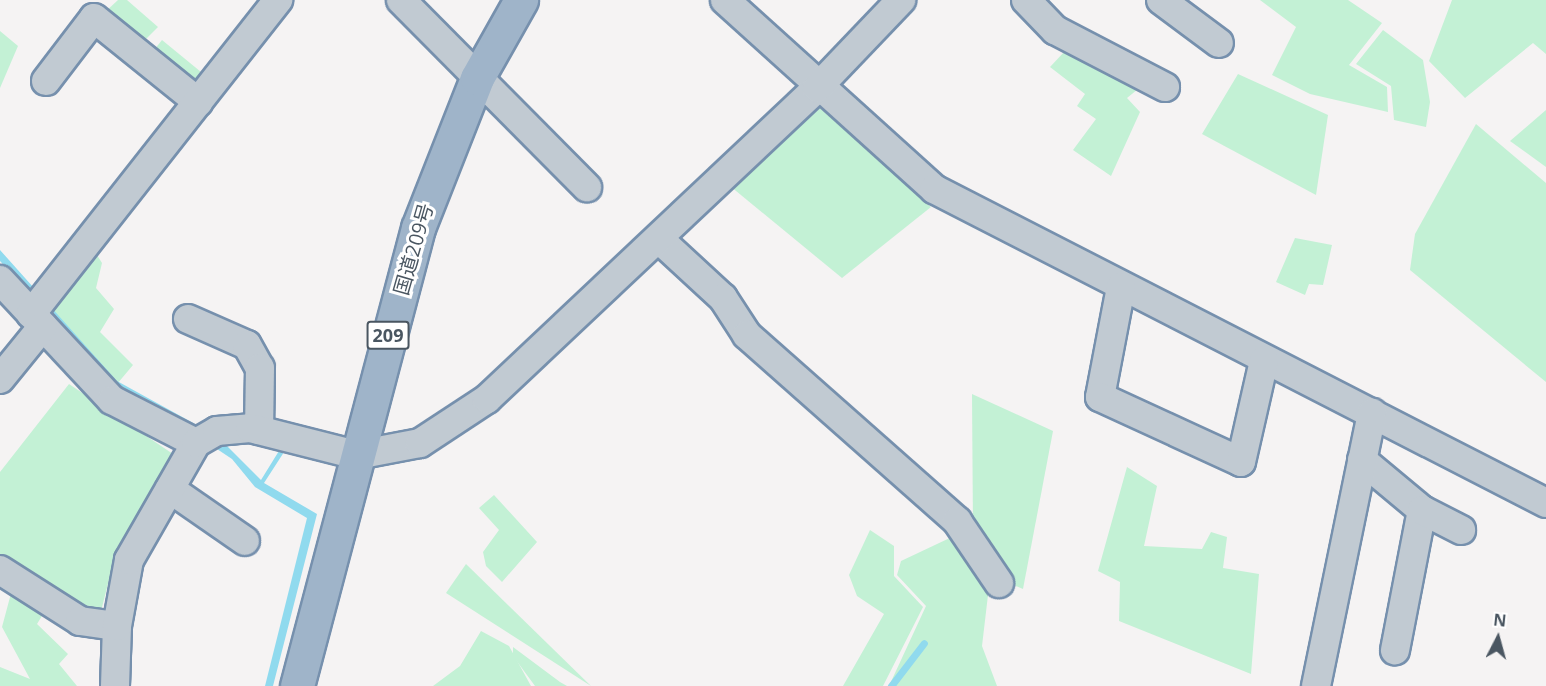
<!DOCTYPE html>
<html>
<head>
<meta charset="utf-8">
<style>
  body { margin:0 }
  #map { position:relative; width:1546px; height:686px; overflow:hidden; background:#f5f3f3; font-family:"Open Sans","Noto Sans JP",sans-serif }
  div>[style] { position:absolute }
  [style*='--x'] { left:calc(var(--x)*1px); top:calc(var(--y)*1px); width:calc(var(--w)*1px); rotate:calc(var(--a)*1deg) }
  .green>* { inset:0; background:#c3f1d5 }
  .water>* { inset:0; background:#90daee }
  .stream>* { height:7px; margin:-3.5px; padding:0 3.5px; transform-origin:3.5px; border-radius:3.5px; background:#90daee }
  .roads { filter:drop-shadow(2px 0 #7690ad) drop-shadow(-2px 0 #7690ad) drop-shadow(0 2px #7690ad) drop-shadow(0 -2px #7690ad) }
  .minor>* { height:28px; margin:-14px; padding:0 14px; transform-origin:14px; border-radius:14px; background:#c1cad2 }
  .trunk>* { height:33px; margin:-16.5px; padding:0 16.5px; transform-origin:16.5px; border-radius:16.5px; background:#9fb4c9 }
  span { translate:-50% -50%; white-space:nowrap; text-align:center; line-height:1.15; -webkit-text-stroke:6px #fff; paint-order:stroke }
  .shield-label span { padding:2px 4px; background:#fff; border:2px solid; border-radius:4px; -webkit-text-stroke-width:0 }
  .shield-label { font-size:18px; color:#4a5661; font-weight:700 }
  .street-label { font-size:20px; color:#4a5661 }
  .north { position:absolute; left:1468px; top:608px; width:60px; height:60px; -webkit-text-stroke:4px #fff; paint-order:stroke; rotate:6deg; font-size:16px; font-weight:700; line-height:24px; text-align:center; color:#4a5661 }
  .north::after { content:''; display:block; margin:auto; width:21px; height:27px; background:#4a5661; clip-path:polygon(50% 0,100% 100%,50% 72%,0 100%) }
</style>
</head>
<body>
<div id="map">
  <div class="green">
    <i style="clip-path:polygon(118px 0,127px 0,158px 27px,141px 44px,104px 13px)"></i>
    <i style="clip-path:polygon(1260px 0,1348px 0,1382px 23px,1349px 65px,1387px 87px,1388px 112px,1310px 94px,1272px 75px,1296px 27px)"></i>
    <i style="clip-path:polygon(1452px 0,1546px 0,1546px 54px,1533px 43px,1465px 98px,1429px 61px)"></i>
    <i style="clip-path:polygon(1383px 30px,1423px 60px,1430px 102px,1426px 127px,1394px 120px,1391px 86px,1356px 64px)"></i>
    <i style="clip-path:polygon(0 31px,18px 46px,0 88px)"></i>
    <i style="clip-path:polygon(162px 40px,201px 72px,190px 87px,150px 55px)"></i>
    <i style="clip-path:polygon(1065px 51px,1143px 85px,1127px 98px,1140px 112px,1111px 176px,1073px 150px,1096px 119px,1077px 106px,1085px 94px,1050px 67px)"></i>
    <i style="clip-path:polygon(1238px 74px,1328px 115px,1316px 195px,1202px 134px)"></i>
    <i style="clip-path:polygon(820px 108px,931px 207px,842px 278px,730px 186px)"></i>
    <i style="clip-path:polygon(1546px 110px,1546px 167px,1510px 141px)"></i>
    <i style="clip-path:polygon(1476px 124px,1546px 183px,1546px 382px,1410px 270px,1415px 234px)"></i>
    <i style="clip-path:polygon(1295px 238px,1332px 245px,1323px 285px,1309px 284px,1305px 295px,1276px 282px)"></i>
    <i style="clip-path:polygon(90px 244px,102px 263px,96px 288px,114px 309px,100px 332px,133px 365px,112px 390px,39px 314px)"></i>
    <i style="clip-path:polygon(69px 384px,173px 454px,114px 560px,99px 619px,0 564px,0 472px)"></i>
    <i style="clip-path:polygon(972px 394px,1053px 431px,1023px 589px,1006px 582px,973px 531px)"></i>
    <i style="clip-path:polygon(1127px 467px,1157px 486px,1144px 546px,1202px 549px,1211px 532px,1227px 537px,1223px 568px,1259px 574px,1251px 674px,1119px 621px,1120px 582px,1098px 571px)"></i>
    <i style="clip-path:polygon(494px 495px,537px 542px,502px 582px,486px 566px,483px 552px,499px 530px,479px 508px)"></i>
    <i style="clip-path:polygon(870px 530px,894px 546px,894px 576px,923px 607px,883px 686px,843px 686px,884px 614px,857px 596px,849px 575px)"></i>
    <i style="clip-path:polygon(954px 536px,990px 578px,982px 646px,997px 686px,889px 686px,926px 606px,897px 575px,901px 561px)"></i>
    <i style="clip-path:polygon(466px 564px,591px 686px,446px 593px)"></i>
    <i style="clip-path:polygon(13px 586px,48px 606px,37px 624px,68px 654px,59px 664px,77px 686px,0 686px,0 667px,30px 679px,2px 627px)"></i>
    <i style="clip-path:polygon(481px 631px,509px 646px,531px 686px,433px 686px,460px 666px)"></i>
    <i style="clip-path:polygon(513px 647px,560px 682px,567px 686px,535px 686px,513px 656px)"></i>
  </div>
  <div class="water">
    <i style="clip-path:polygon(0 250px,117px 381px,195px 424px,192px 429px,129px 397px,0 261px)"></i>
    <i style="clip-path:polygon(221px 440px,261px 480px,282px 446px,286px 449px,264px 483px,317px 514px,273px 686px,265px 686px,307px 518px,255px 487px,232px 459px,214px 447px)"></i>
  </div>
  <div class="stream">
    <i style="--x:891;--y:686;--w:54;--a:-52.5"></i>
  </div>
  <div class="roads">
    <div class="minor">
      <i style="--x:401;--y:0;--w:264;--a:45.2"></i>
      <i style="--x:725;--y:0;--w:282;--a:42.1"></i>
      <i style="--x:934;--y:189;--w:688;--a:27.16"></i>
      <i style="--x:1026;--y:0;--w:42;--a:46"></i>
      <i style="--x:1055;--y:30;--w:124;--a:27.4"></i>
      <i style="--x:1161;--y:0;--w:72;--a:36.6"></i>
      <i style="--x:46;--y:81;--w:79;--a:-52.7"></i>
      <i style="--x:94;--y:18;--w:134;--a:38.9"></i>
      <i style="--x:659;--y:239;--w:87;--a:42.7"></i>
      <i style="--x:723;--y:298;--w:44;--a:57"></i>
      <i style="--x:747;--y:335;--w:281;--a:41.5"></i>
      <i style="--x:957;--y:521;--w:75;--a:55.9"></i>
      <i style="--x:0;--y:280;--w:164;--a:47"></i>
      <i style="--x:112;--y:400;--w:94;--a:27.1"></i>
      <i style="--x:1121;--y:287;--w:112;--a:100.8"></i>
      <i style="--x:1100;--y:397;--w:155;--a:24.7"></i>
      <i style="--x:1241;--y:462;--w:104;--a:-77.2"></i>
      <i style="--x:31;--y:314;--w:400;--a:-51.8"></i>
      <i style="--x:188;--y:319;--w:64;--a:23.8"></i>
      <i style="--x:247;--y:345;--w:26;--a:61"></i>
      <i style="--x:260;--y:368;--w:62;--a:90.9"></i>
      <i style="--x:0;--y:379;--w:68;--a:-50.9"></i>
      <i style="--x:1362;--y:460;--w:78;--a:39.8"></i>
      <i style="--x:1422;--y:510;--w:143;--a:100.9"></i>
      <i style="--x:170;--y:489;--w:91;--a:34.7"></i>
      <i style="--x:1422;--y:510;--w:44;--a:27.1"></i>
      <i style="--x:0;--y:570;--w:95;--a:32.5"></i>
      <i style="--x:80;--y:621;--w:37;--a:8"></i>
      <i style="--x:115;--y:686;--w:60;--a:-88.1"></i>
      <i style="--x:117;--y:626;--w:67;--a:-79.7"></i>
      <i style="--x:129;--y:560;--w:135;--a:-60.2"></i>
      <i style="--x:196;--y:443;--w:24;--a:-30"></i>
      <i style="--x:217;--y:431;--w:33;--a:-5"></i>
      <i style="--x:250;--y:428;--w:110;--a:14.2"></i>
      <i style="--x:357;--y:455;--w:64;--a:-10.8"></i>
      <i style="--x:420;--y:443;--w:80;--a:-33.3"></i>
      <i style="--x:487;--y:399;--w:453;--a:-43.3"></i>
      <i style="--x:817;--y:88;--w:122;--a:-46.3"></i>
      <i style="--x:1316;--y:686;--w:279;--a:-78.4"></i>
    </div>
    <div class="trunk">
      <i style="--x:297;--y:686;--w:474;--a:-75.2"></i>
      <i style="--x:418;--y:228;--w:161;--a:-68.5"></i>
      <i style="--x:477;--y:78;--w:90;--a:-60.6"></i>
    </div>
  </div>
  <div class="shield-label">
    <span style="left:388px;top:335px">209</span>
  </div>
  <div class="street-label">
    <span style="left:413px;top:249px;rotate:-74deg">国道209号</span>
  </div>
  <div class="north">N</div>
</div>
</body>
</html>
